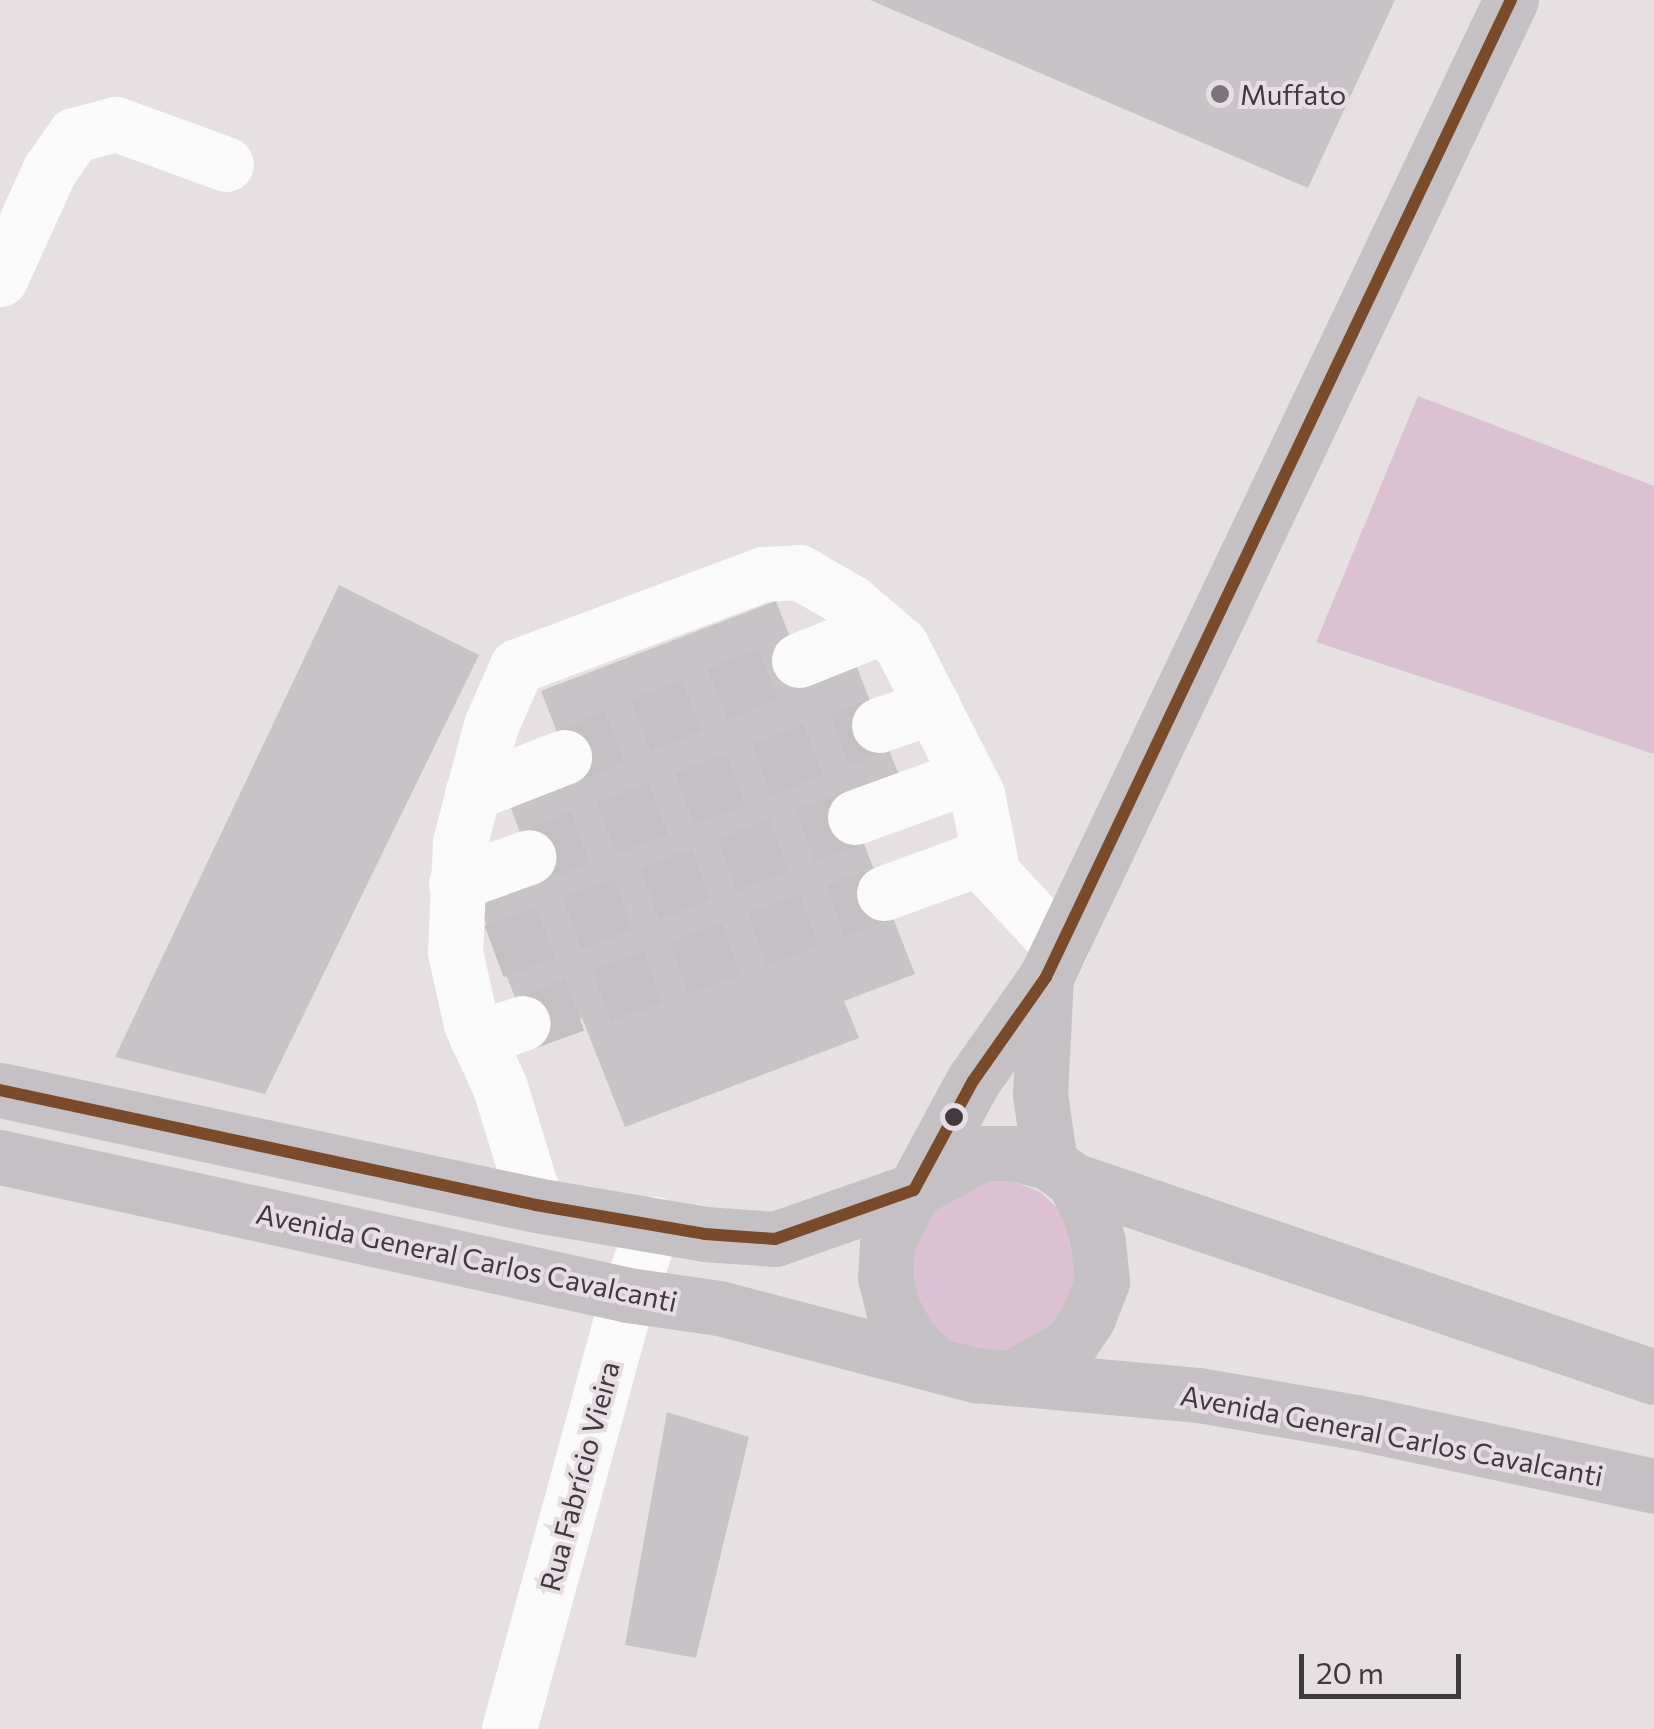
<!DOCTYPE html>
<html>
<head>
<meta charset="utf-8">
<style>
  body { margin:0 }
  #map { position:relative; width:1654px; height:1729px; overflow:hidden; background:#e6e0e3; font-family:Commissioner,sans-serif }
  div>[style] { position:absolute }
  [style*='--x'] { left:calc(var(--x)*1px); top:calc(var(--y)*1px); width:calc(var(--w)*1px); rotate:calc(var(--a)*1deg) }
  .green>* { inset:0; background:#dbc1d1 }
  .building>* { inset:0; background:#c8c3c6 }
  .minor-tunnel>* { height:55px; margin-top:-27.5px; transform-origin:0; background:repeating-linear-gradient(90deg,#c4bfc2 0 55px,transparent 0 83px) }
  .minor>* { height:55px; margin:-27.5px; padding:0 27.5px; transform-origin:27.5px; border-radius:27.5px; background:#fbfafb }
  .major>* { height:55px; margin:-27.5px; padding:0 27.5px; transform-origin:27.5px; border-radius:27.5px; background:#c5c0c4 }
  .bus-1>* { height:12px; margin:-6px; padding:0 6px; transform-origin:6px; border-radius:6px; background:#7a4b2a }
  .dots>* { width:28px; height:28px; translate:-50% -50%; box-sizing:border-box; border:5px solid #e9dde4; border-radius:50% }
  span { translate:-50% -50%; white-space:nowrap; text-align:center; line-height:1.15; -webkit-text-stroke:8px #e9dde4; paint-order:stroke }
  .poi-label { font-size:28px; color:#3e3a3d }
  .left { translate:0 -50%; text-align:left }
  .street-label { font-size:28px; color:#3e3a3d }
  .scale { position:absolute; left:1299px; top:1654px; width:162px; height:45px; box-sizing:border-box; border:5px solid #3e3a3d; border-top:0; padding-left:12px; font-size:30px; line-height:35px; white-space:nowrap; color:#3e3a3d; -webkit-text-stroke:8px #e9dde4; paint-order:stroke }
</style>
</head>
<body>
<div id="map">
  <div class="green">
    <i style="clip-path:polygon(1418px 396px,1654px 486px,1654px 754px,1316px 642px)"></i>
    <i style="clip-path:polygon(984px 1179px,1011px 1180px,1040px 1192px,1063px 1213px,1081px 1269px,1060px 1325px,1006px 1353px,949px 1343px,928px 1325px,913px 1302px,907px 1248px,934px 1201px)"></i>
  </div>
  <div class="building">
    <i style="clip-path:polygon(870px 0,1395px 0,1308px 188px)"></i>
    <i style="clip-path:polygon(339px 585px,479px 655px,265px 1094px,115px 1057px)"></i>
    <i style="clip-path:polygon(776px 601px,805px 676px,853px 657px,900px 778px,846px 798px,915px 974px,844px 1001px,859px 1038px,625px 1127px,582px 1018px,531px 1038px,471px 886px,531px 862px,505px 792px,570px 766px,541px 691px)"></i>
    <i style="clip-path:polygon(667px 1412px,749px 1437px,696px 1658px,625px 1645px)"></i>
  </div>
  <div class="minor-tunnel">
    <i style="--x:564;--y:757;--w:254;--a:-22.4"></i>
    <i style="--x:529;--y:857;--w:374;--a:-20.7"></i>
    <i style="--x:494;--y:951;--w:385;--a:-20.4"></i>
    <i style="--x:523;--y:1023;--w:384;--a:-19.8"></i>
  </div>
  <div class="minor">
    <i style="--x:0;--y:279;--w:119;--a:-65.6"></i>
    <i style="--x:49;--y:171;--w:44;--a:-55.2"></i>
    <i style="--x:74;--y:135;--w:43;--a:-14.7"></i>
    <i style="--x:116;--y:124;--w:117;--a:20"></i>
    <i style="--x:799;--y:660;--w:88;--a:-21.9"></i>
    <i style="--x:879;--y:725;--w:57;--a:-19.4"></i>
    <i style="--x:472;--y:793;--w:99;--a:-21.4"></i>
    <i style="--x:855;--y:817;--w:120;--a:-19.9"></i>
    <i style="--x:456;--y:883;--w:77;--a:-19.6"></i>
    <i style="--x:884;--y:893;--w:111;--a:-20.1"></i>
    <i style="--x:477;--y:1038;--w:48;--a:-18.1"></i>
    <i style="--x:536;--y:1205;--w:123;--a:-107"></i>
    <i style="--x:500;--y:1087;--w:69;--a:-114.7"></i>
    <i style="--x:471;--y:1024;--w:74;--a:-102.5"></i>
    <i style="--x:455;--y:952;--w:110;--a:-87.4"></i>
    <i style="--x:460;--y:842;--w:121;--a:-75.2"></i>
    <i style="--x:491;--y:725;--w:64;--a:-66.2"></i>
    <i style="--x:517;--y:666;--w:263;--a:-20.5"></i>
    <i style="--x:763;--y:574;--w:36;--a:-3"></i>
    <i style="--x:799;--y:572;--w:60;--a:30"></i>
    <i style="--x:851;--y:602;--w:66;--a:40.7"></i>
    <i style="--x:901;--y:645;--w:167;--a:63"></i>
    <i style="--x:977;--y:794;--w:82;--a:78.7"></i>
    <i style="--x:993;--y:874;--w:100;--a:47"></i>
    <i style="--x:509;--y:1729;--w:450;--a:-74.7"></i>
    <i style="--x:628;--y:1295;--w:76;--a:-69.9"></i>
  </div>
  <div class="major">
    <i style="--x:1046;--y:977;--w:117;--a:92.9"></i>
    <i style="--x:1040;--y:1094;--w:70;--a:81.8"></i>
    <i style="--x:0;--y:1090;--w:548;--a:12.11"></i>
    <i style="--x:536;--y:1205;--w:171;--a:9.7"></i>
    <i style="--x:705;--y:1234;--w:70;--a:4.1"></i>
    <i style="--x:775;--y:1239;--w:147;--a:-19.4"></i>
    <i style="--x:914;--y:1190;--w:124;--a:-61.6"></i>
    <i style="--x:973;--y:1081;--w:127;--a:-54.9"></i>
    <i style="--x:1046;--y:977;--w:1082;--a:-64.55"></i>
    <i style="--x:0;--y:1157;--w:643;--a:12.39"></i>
    <i style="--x:628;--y:1295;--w:92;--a:8.1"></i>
    <i style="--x:719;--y:1308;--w:265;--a:14.7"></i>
    <i style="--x:975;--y:1375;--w:36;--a:5"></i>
    <i style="--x:1011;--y:1378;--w:66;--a:-28.9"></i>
    <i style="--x:1069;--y:1346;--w:34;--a:-56"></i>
    <i style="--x:1088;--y:1318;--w:39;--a:-69"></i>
    <i style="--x:1102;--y:1282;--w:40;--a:-95.7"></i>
    <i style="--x:1098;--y:1242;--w:30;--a:-105"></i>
    <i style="--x:1090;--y:1213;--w:37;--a:-117"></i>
    <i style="--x:1073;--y:1180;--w:29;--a:-144"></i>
    <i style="--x:1050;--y:1163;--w:35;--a:-164"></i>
    <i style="--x:1016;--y:1153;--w:34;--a:180"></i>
    <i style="--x:982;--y:1153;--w:77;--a:151.4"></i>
    <i style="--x:914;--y:1190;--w:59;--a:117"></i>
    <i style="--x:887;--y:1243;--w:34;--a:93"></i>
    <i style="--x:885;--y:1277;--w:33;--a:76"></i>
    <i style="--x:893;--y:1309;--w:34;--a:62"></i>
    <i style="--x:909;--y:1339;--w:34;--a:45"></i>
    <i style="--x:1073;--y:1180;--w:613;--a:18.73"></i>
    <i style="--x:1011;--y:1378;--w:189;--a:5.2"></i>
    <i style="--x:1199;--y:1395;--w:159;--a:9.8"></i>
    <i style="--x:1356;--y:1422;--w:305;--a:12.1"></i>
  </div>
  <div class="bus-1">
    <i style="--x:0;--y:1090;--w:548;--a:12.11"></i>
    <i style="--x:536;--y:1205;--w:171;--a:9.7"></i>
    <i style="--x:705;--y:1234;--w:70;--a:4.1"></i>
    <i style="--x:775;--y:1239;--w:147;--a:-19.4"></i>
    <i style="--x:914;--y:1190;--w:124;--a:-61.6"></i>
    <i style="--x:973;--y:1081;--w:127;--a:-54.9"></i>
    <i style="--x:1046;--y:977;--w:1082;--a:-64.55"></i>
  </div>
  <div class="dots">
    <i style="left:1220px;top:94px;background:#797477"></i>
    <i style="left:954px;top:1117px;background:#3e3a3d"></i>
  </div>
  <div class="poi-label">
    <span class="left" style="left:1240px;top:94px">Muffato</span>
  </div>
  <div class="street-label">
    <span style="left:467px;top:1257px;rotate:12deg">Avenida General Carlos Cavalcanti</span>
    <span style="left:1392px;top:1435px;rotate:11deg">Avenida General Carlos Cavalcanti</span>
    <span style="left:579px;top:1476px;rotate:-75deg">Rua Fabrício Vieira</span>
  </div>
  <div class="scale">20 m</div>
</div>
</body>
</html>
